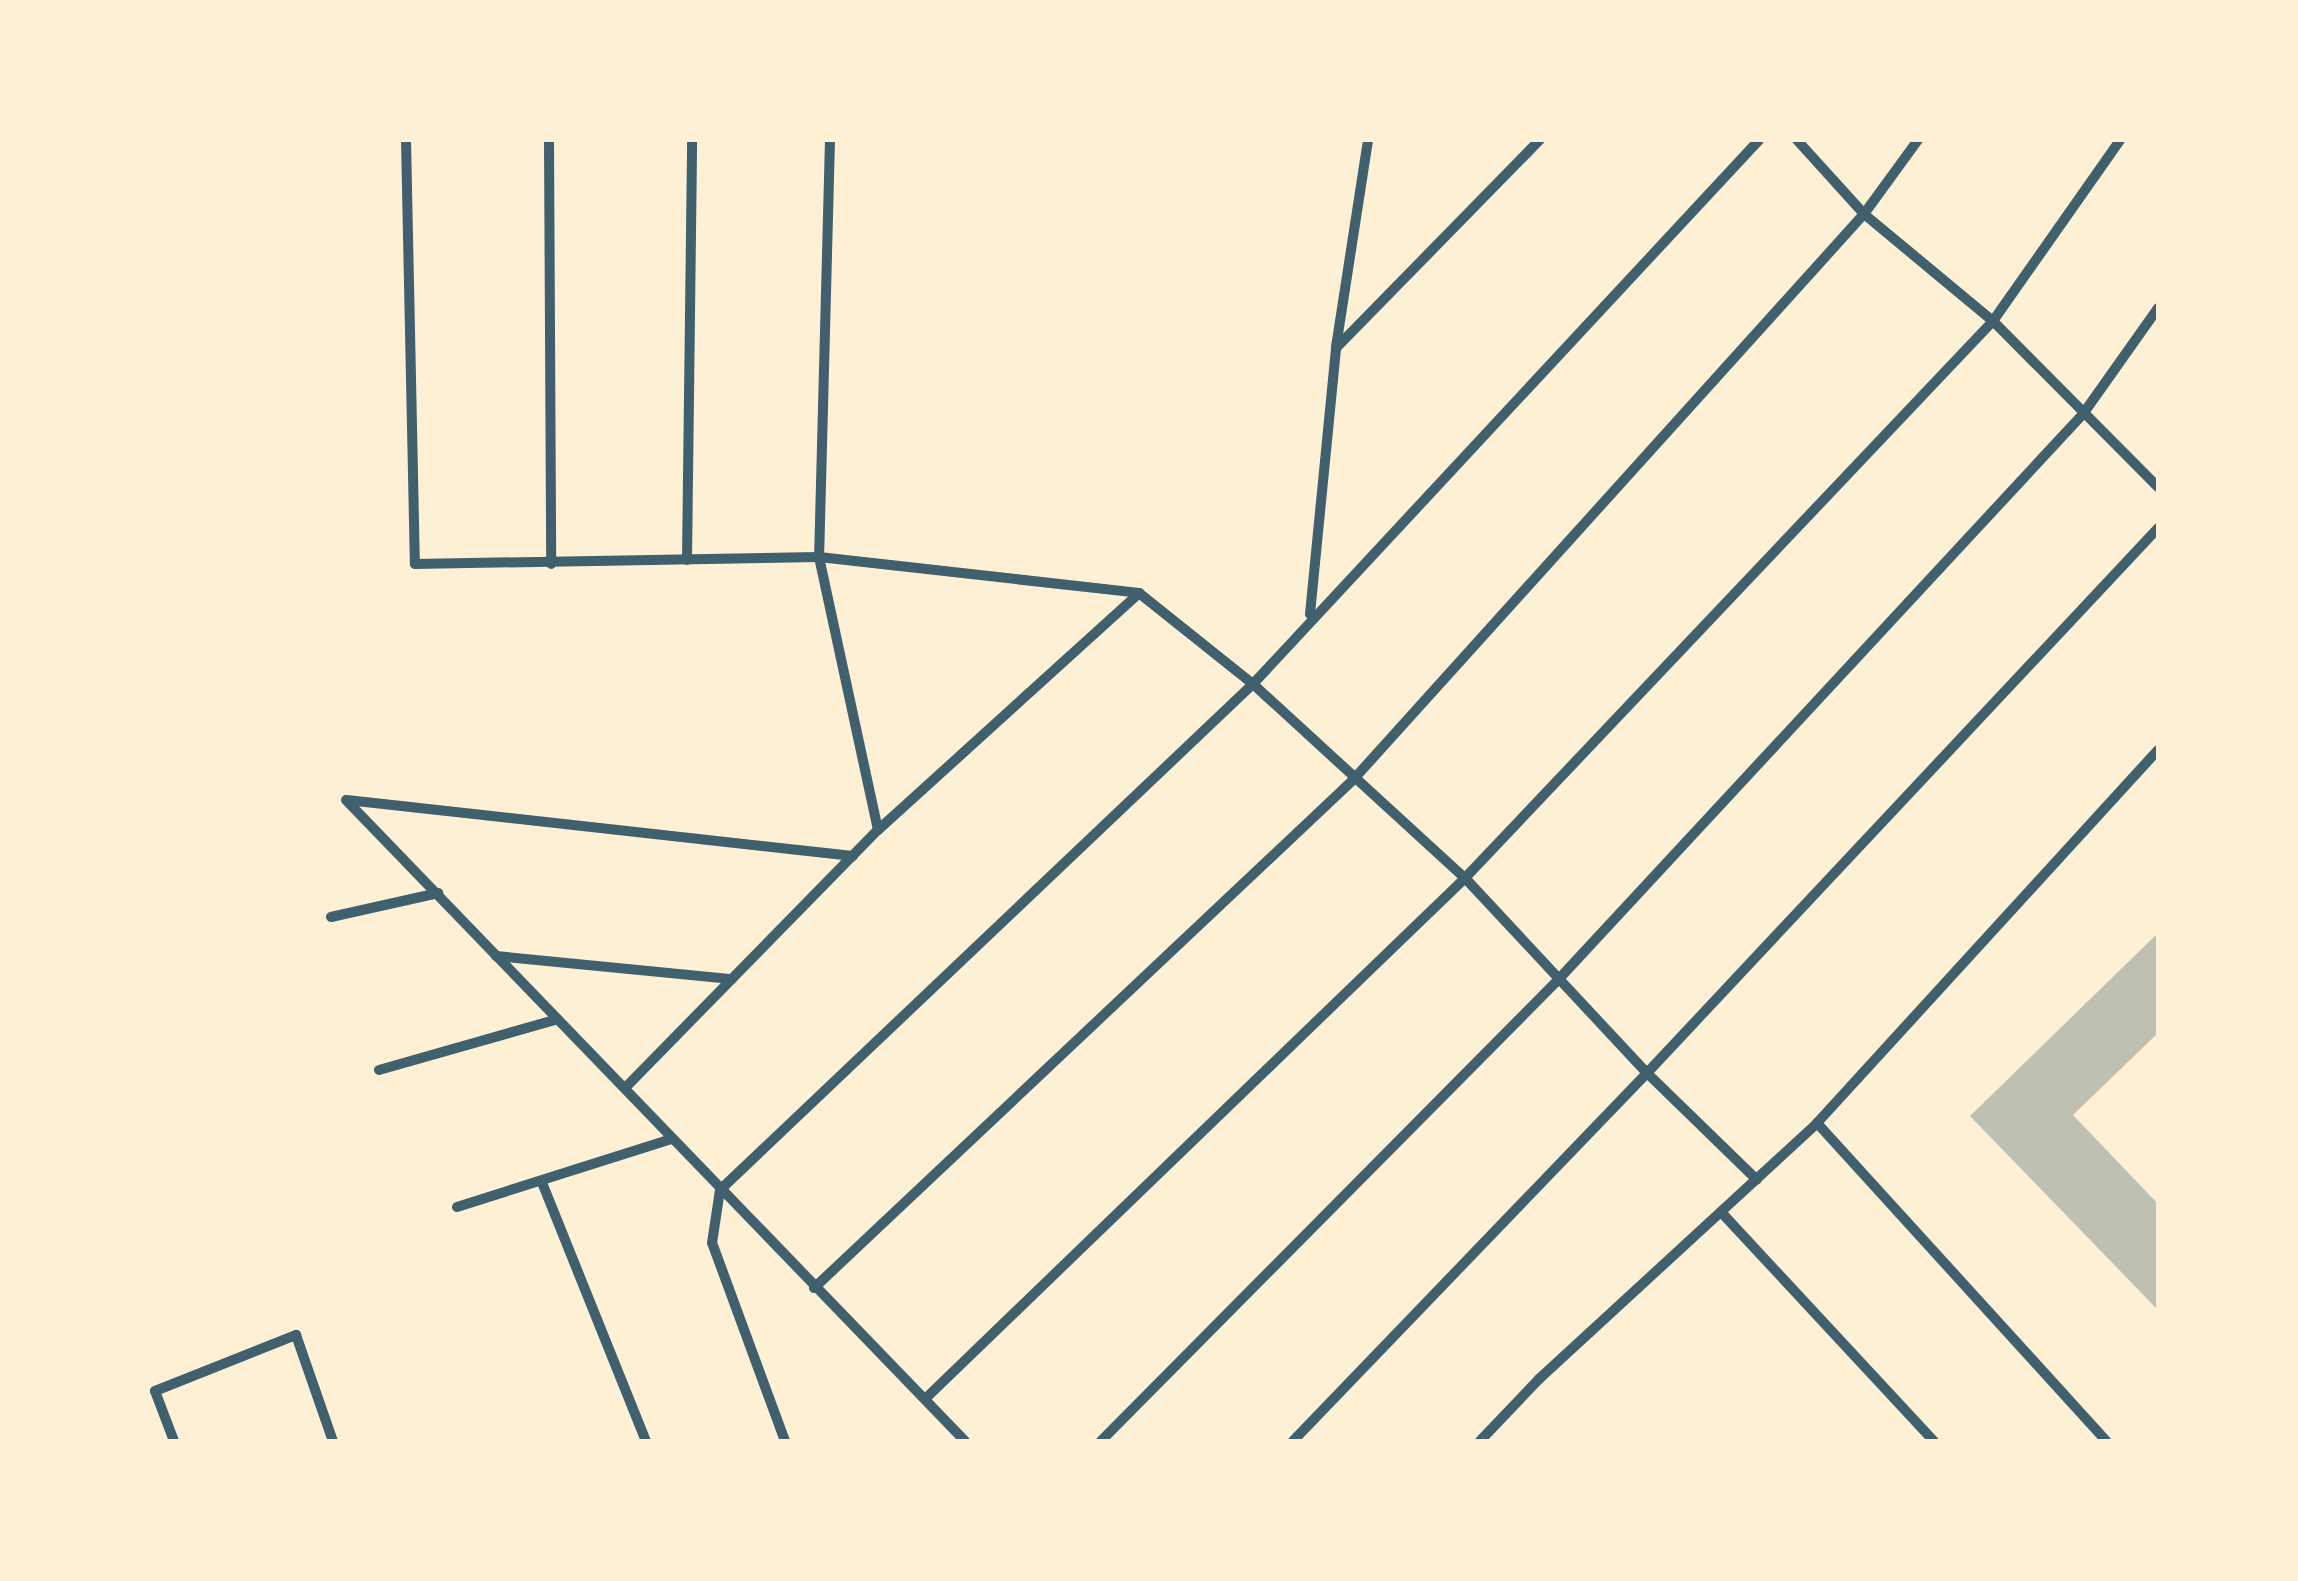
<!DOCTYPE html>
<html>
<head>
<meta charset="utf-8">
<style>
  body { margin:0 }
  #map { position:relative; width:2298px; height:1581px; overflow:hidden; background:#fdf0d5; font-family:Spectral,serif }
  div>[style] { position:absolute }
  [style*='--x'] { left:calc(var(--x)*1px); top:calc(var(--y)*1px); width:calc(var(--w)*1px); rotate:calc(var(--a)*1deg) }
  .building>* { inset:0; background:#bec0b2 }
  .minor>* { height:10px; margin:-5px; padding:0 5px; transform-origin:5px; border-radius:5px; background:#3f606c }
  span { translate:-50% -50%; white-space:nowrap; text-align:center; line-height:1.15; -webkit-text-stroke:9px #fdf0d5; paint-order:stroke }
  .frame { position:absolute; inset:0; border:142px solid #fdf0d5; pointer-events:none }
</style>
</head>
<body>
<div id="map">
  <div class="building">
    <i style="clip-path:polygon(2158px 933px,2158px 1033px,2073px 1115px,2158px 1204px,2158px 1310px,1970px 1116px)"></i>
  </div>
  <div class="minor">
    <i style="--x:406;--y:140;--w:424;--a:88.8"></i>
    <i style="--x:415;--y:564;--w:404;--a:-1"></i>
    <i style="--x:819;--y:557;--w:322;--a:6.4"></i>
    <i style="--x:549;--y:140;--w:424;--a:89.7"></i>
    <i style="--x:830;--y:140;--w:417;--a:91.5"></i>
    <i style="--x:819;--y:557;--w:279;--a:77.8"></i>
    <i style="--x:1797;--y:140;--w:100;--a:47.8"></i>
    <i style="--x:1864;--y:214;--w:168;--a:39.7"></i>
    <i style="--x:1993;--y:321;--w:234;--a:45.2"></i>
    <i style="--x:1336;--y:347;--w:209;--a:-81.2"></i>
    <i style="--x:687;--y:560;--w:420;--a:-89.3"></i>
    <i style="--x:1310;--y:614;--w:267;--a:-84.4"></i>
    <i style="--x:1336;--y:348;--w:291;--a:-45.6"></i>
    <i style="--x:346;--y:800;--w:891;--a:46"></i>
    <i style="--x:347;--y:800;--w:509;--a:6.32"></i>
    <i style="--x:331;--y:917;--w:110;--a:-12.6"></i>
    <i style="--x:496;--y:956;--w:237;--a:5.6"></i>
    <i style="--x:379;--y:1070;--w:183;--a:-15.9"></i>
    <i style="--x:627;--y:1086;--w:359;--a:-45.6"></i>
    <i style="--x:878;--y:830;--w:353;--a:-42.2"></i>
    <i style="--x:1139;--y:593;--w:146;--a:38.6"></i>
    <i style="--x:1253;--y:684;--w:287;--a:42.5"></i>
    <i style="--x:1465;--y:878;--w:267;--a:47"></i>
    <i style="--x:1647;--y:1073;--w:747;--a:-46.84"></i>
    <i style="--x:1817;--y:1123;--w:430;--a:47.7"></i>
    <i style="--x:543;--y:1185;--w:276;--a:68.1"></i>
    <i style="--x:457;--y:1207;--w:225;--a:-17.6"></i>
    <i style="--x:1721;--y:1212;--w:313;--a:47.1"></i>
    <i style="--x:814;--y:1288;--w:739;--a:-43.3"></i>
    <i style="--x:1352;--y:781;--w:764;--a:-47.92"></i>
    <i style="--x:1864;--y:214;--w:92;--a:-53.9"></i>
    <i style="--x:925;--y:1399;--w:750;--a:-43.97"></i>
    <i style="--x:1465;--y:878;--w:767;--a:-46.53"></i>
    <i style="--x:1993;--y:321;--w:221;--a:-54.9"></i>
    <i style="--x:174;--y:1441;--w:53;--a:-110.8"></i>
    <i style="--x:155;--y:1391;--w:152;--a:-21.7"></i>
    <i style="--x:296;--y:1335;--w:112;--a:70.8"></i>
    <i style="--x:785;--y:1441;--w:211;--a:-110.2"></i>
    <i style="--x:712;--y:1243;--w:54;--a:-81.4"></i>
    <i style="--x:720;--y:1190;--w:735;--a:-43.51"></i>
    <i style="--x:1253;--y:684;--w:743;--a:-47.07"></i>
    <i style="--x:1101;--y:1441;--w:648;--a:-45.25"></i>
    <i style="--x:1557;--y:981;--w:773;--a:-47.15"></i>
    <i style="--x:2083;--y:414;--w:130;--a:-54.7"></i>
    <i style="--x:1293;--y:1441;--w:511;--a:-46.11"></i>
    <i style="--x:1647;--y:1073;--w:153;--a:44.2"></i>
    <i style="--x:1480;--y:1441;--w:86;--a:-46.4"></i>
    <i style="--x:1539;--y:1379;--w:378;--a:-42.6"></i>
    <i style="--x:1817;--y:1123;--w:505;--a:-47.57"></i>
  </div>
  <div class="frame"></div>
</div>
</body>
</html>
